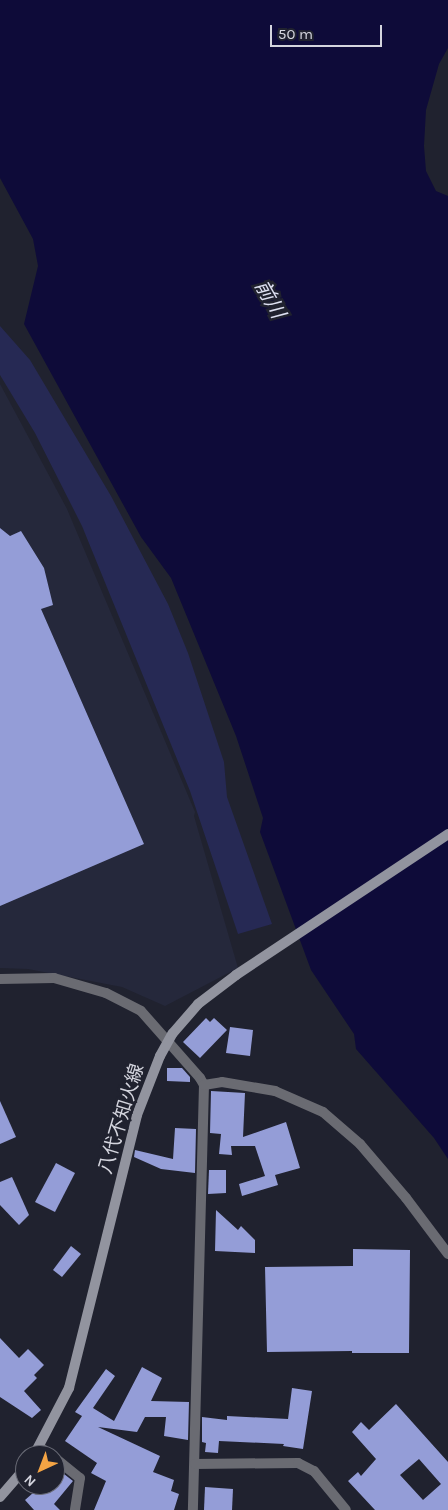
<!DOCTYPE html>
<html>
<head>
<meta charset="utf-8">
<style>
  body { margin:0 }
  #map { position:relative; width:448px; height:1510px; overflow:hidden; background:#20222f; font-family:Karla,"Noto Sans JP",sans-serif }
  div>[style] { position:absolute }
  [style*='--x'] { left:calc(var(--x)*1px); top:calc(var(--y)*1px); width:calc(var(--w)*1px); rotate:calc(var(--a)*1deg) }
  .built>* { inset:0; background:#25283b }
  .green>* { inset:0; background:#262954 }
  .water>* { inset:0; background:#0e0b39 }
  .building>* { inset:0; background:#949dd7 }
  .street>* { height:10px; margin:-5px; padding:0 5px; transform-origin:5px; border-radius:5px; background:#6a6b72 }
  .secondary>* { height:10px; margin:-5px; padding:0 5px; transform-origin:5px; border-radius:5px; background:#92949f }
  .secondary-bridge>* { height:10px; margin:-5px; padding:0 5px; transform-origin:5px; border-radius:5px; background:#92949f }
  span { translate:-50% -50%; white-space:nowrap; text-align:center; line-height:1.15; -webkit-text-stroke:5px #20222f; paint-order:stroke }
  .street-label { font-size:19px; color:#d4d5de }
  .water-label { font-size:20px; color:#dee1f2; font-style:italic }
  .north { position:absolute; left:15px; top:1445px; width:50px; height:50px; box-sizing:border-box; background:#20222f; border:1px solid #686a75; border-radius:50%; rotate:223deg; font-size:14px; font-weight:700; line-height:20px; text-align:center; color:#d4d5de }
  .north::after { content:''; display:block; margin:auto; width:18px; height:22px; background:#f4a444; clip-path:polygon(50% 0,100% 100%,50% 72%,0 100%) }
  .scale { position:absolute; left:270px; top:25px; width:112px; height:22px; box-sizing:border-box; border:2px solid #d4d5de; border-top:0; padding-left:6px; font-size:15px; line-height:18px; white-space:nowrap; color:#d4d5de; -webkit-text-stroke:4px #20222f; paint-order:stroke }
</style>
</head>
<body>
<div id="map">
  <div class="built">
    <i style="clip-path:polygon(0 384px,67px 509px,195px 812px,194px 816px,238px 968px,165px 1006px,122px 987px,28px 969px,0 968px)"></i>
  </div>
  <div class="green">
    <i style="clip-path:polygon(0 326px,30px 360px,111px 496px,168px 604px,188px 653px,224px 762px,227px 797px,272px 924px,238px 934px,190px 791px,82px 526px,35px 433px,0 375px)"></i>
  </div>
  <div class="water">
    <i style="clip-path:polygon(0 0,448px 0,448px 48px,439px 64px,426px 110px,424px 146px,426px 171px,436px 191px,448px 196px,448px 1159px,434px 1138px,356px 1049px,354px 1034px,311px 970px,260px 832px,263px 818px,236px 736px,171px 578px,141px 537px,24px 324px,38px 266px,33px 239px,0 178px)"></i>
  </div>
  <div class="building">
    <i style="clip-path:polygon(0 528px,10px 536px,21px 531px,44px 568px,53px 605px,41px 609px,144px 844px,0 906px)"></i>
    <i style="clip-path:polygon(206px 1018px,210px 1022px,214px 1018px,227px 1030px,200px 1058px,183px 1042px)"></i>
    <i style="clip-path:polygon(230px 1027px,253px 1030px,250px 1056px,226px 1053px)"></i>
    <i style="clip-path:polygon(167px 1068px,182px 1068px,190px 1077px,190px 1082px,167px 1081px)"></i>
    <i style="clip-path:polygon(211px 1091px,245px 1093px,243px 1137px,286px 1122px,300px 1168px,275px 1175px,278px 1185px,242px 1196px,239px 1184px,265px 1176px,255px 1146px,231px 1146px,232px 1155px,219px 1154px,221px 1134px,210px 1133px)"></i>
    <i style="clip-path:polygon(0 1101px,16px 1137px,0 1144px)"></i>
    <i style="clip-path:polygon(175px 1128px,196px 1129px,195px 1173px,161px 1169px,134px 1157px,135px 1150px,173px 1159px)"></i>
    <i style="clip-path:polygon(56px 1163px,75px 1173px,55px 1212px,35px 1202px)"></i>
    <i style="clip-path:polygon(209px 1170px,226px 1170px,226px 1193px,208px 1194px)"></i>
    <i style="clip-path:polygon(12px 1177px,29px 1215px,19px 1225px,0 1205px,0 1182px)"></i>
    <i style="clip-path:polygon(216px 1210px,238px 1230px,241px 1226px,255px 1240px,255px 1253px,215px 1251px)"></i>
    <i style="clip-path:polygon(71px 1246px,81px 1254px,62px 1277px,53px 1270px)"></i>
    <i style="clip-path:polygon(353px 1249px,410px 1250px,409px 1353px,352px 1353px,352px 1351px,267px 1352px,265px 1267px,353px 1266px)"></i>
    <i style="clip-path:polygon(0 1338px,19px 1358px,28px 1349px,44px 1365px,34px 1375px,37px 1378px,24px 1391px,41px 1410px,32px 1418px,0 1397px)"></i>
    <i style="clip-path:polygon(142px 1367px,162px 1378px,151px 1401px,189px 1402px,188px 1440px,164px 1436px,166px 1417px,145px 1417px,137px 1432px,98px 1427px,160px 1456px,153px 1472px,174px 1480px,171px 1491px,179px 1494px,174px 1510px,94px 1510px,106px 1481px,91px 1473px,97px 1463px,65px 1441px,82px 1416px,75px 1412px,106px 1369px,115px 1376px,93px 1408px,114px 1421px)"></i>
    <i style="clip-path:polygon(292px 1388px,312px 1391px,303px 1449px,283px 1446px,284px 1444px,219px 1441px,218px 1453px,205px 1452px,206px 1443px,202px 1442px,202px 1417px,227px 1420px,227px 1416px,288px 1419px)"></i>
    <i style="clip-path:polygon(evenodd,396px 1404px,448px 1462px,448px 1510px,375px 1510px,348px 1481px,358px 1472px,361px 1476px,376px 1459px,352px 1432px,361px 1422px,369px 1430px,396px 1404px,419px 1459px,441px 1484px,423px 1500px,400px 1475px,419px 1459px)"></i>
    <i style="clip-path:polygon(55px 1467px,73px 1481px,54px 1504px,60px 1510px,34px 1510px,25px 1500px,42px 1485px,55px 1485px)"></i>
    <i style="clip-path:polygon(205px 1487px,233px 1489px,232px 1510px,204px 1510px)"></i>
  </div>
  <div class="street">
    <i style="--x:0;--y:979;--w:54;--a:-1.1"></i>
    <i style="--x:54;--y:978;--w:54;--a:16.1"></i>
    <i style="--x:106;--y:993;--w:39;--a:27"></i>
    <i style="--x:141;--y:1011;--w:89;--a:48.6"></i>
    <i style="--x:200;--y:1078;--w:8;--a:60"></i>
    <i style="--x:204;--y:1085;--w:425;--a:91.5"></i>
    <i style="--x:204;--y:1085;--w:18;--a:-9"></i>
    <i style="--x:222;--y:1082;--w:54;--a:9.6"></i>
    <i style="--x:275;--y:1091;--w:52;--a:23.6"></i>
    <i style="--x:323;--y:1112;--w:49;--a:40.9"></i>
    <i style="--x:360;--y:1144;--w:71;--a:49.6"></i>
    <i style="--x:406;--y:1198;--w:70;--a:53.1"></i>
    <i style="--x:40;--y:1447;--w:14;--a:36"></i>
    <i style="--x:55;--y:1458;--w:32;--a:39"></i>
    <i style="--x:80;--y:1478;--w:32;--a:99"></i>
    <i style="--x:195;--y:1464;--w:103;--a:-0.6"></i>
    <i style="--x:298;--y:1463;--w:18;--a:27"></i>
    <i style="--x:314;--y:1471;--w:50;--a:50.6"></i>
  </div>
  <div class="secondary">
    <i style="--x:34;--y:1455;--w:76;--a:-62.4"></i>
    <i style="--x:69;--y:1388;--w:281;--a:-76"></i>
    <i style="--x:137;--y:1115;--w:63;--a:-68.7"></i>
    <i style="--x:0;--y:1497;--w:38;--a:-49"></i>
  </div>
  <div class="secondary-bridge">
    <i style="--x:160;--y:1056;--w:26;--a:-61"></i>
    <i style="--x:173;--y:1033;--w:38;--a:-49"></i>
    <i style="--x:198;--y:1004;--w:48;--a:-37.3"></i>
    <i style="--x:236;--y:975;--w:255;--a:-33.6"></i>
  </div>
  <div class="street-label">
    <span style="left:122px;top:1119px;rotate:-73deg">八代不知火線</span>
  </div>
  <div class="water-label">
    <span style="left:270px;top:299px;rotate:61deg">前川</span>
  </div>
  <div class="north">N</div>
  <div class="scale">50 m</div>
</div>
</body>
</html>
